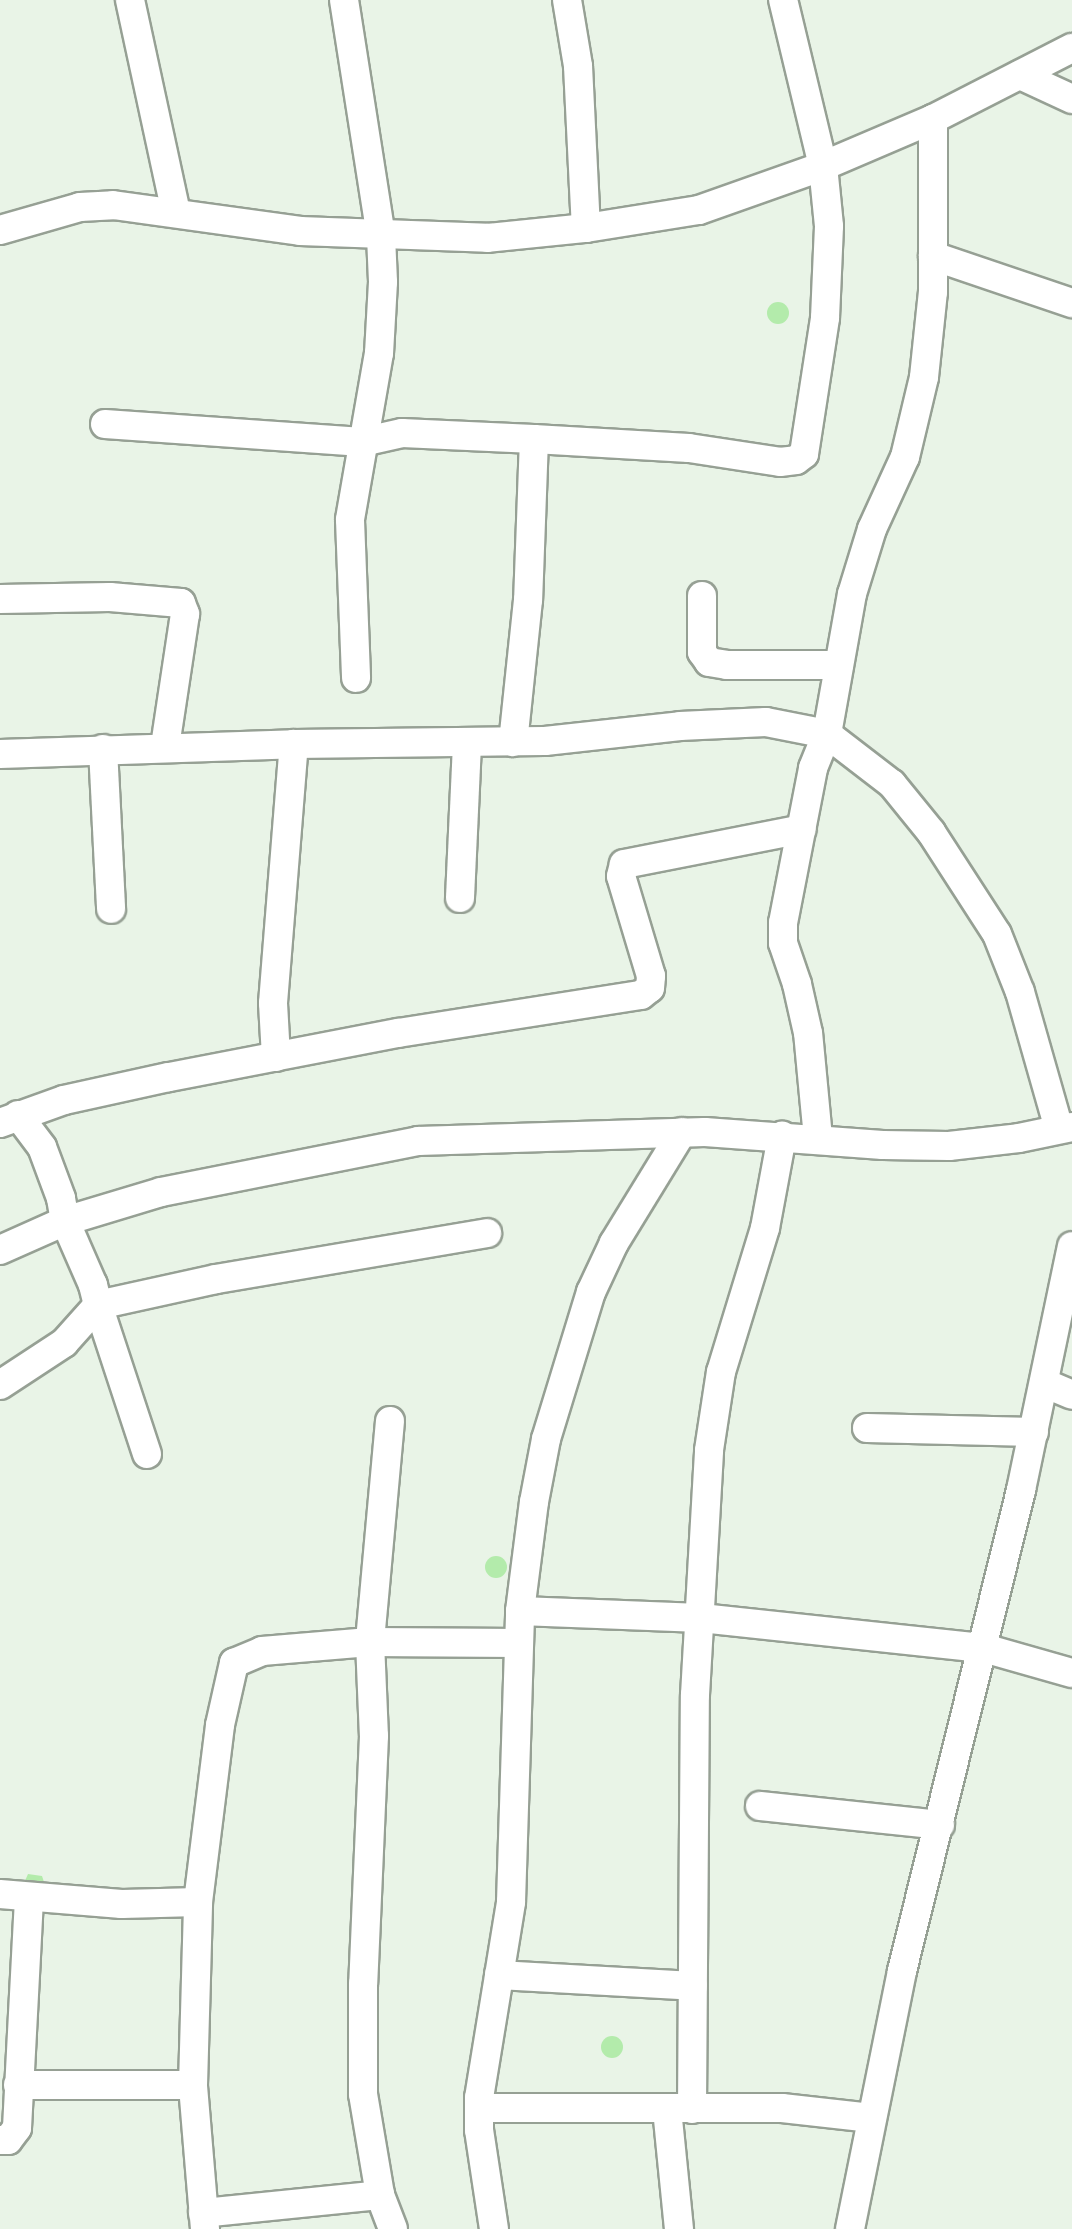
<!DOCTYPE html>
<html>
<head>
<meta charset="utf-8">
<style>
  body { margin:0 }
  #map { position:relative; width:1072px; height:2229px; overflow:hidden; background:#e9f4e7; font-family:"Sofia Sans Condensed",sans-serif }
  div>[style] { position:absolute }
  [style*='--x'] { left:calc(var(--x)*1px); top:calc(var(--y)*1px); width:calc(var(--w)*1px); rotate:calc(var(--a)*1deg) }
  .building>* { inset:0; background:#b3ebab }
  .round { border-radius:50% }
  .roads { filter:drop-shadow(2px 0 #96a094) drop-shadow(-2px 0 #96a094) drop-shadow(0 2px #96a094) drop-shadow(0 -2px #96a094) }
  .minor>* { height:28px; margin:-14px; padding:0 14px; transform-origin:14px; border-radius:14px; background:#fff }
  span { translate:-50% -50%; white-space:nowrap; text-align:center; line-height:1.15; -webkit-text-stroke:7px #fff; paint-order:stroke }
</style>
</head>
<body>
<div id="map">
  <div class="building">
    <i class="round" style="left:767px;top:302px;width:22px;height:22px"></i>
    <i class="round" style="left:485px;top:1556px;width:22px;height:22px"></i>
    <i style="clip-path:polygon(28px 1874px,42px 1876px,45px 1885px,24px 1883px)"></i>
    <i class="round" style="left:601px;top:2036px;width:22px;height:22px"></i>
  </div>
  <div class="roads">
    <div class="minor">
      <i style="--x:130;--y:0;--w:217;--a:77.8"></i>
      <i style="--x:344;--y:0;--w:239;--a:81.1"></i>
      <i style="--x:381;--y:236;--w:46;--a:87.5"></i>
      <i style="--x:383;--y:282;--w:71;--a:93.2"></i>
      <i style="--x:379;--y:353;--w:169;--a:99.9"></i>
      <i style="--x:350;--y:520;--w:158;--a:87.8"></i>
      <i style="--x:567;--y:0;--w:67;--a:80.5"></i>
      <i style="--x:578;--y:66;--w:162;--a:87.2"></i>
      <i style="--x:1020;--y:75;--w:57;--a:24.8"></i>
      <i style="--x:0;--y:230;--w:83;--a:-16"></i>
      <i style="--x:80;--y:207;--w:33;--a:-3"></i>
      <i style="--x:113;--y:205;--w:189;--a:7.9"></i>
      <i style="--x:300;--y:231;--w:187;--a:2.1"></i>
      <i style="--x:487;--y:238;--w:100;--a:-5.8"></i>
      <i style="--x:586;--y:228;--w:114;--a:-9.1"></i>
      <i style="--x:699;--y:210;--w:132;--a:-19.5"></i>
      <i style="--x:823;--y:166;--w:120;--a:-23.1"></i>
      <i style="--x:933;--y:119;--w:156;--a:-27.1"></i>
      <i style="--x:933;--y:256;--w:147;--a:18.7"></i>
      <i style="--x:105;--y:424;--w:258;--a:4"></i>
      <i style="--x:362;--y:442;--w:41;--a:-12.7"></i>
      <i style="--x:402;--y:433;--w:132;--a:2.6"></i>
      <i style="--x:534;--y:439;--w:161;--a:92.1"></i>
      <i style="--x:528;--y:600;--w:143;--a:96"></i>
      <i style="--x:534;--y:439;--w:155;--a:3.3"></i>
      <i style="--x:689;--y:448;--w:92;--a:8.7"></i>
      <i style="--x:780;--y:462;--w:16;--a:-7"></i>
      <i style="--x:796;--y:460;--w:10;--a:-37"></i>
      <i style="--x:804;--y:454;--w:138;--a:-81.2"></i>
      <i style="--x:825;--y:318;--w:92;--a:-87.5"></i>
      <i style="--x:829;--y:226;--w:60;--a:-95.7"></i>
      <i style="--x:823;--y:166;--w:171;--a:-103.5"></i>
      <i style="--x:702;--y:596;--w:56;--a:90"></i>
      <i style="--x:702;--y:652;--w:12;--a:55"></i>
      <i style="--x:709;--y:662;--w:18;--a:9"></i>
      <i style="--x:727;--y:665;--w:112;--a:0"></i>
      <i style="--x:0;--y:599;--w:110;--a:-1"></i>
      <i style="--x:110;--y:597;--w:71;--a:4.8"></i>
      <i style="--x:181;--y:603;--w:12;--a:70"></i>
      <i style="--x:185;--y:614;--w:134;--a:98.6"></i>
      <i style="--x:103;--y:749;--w:160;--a:87.1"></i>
      <i style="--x:0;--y:754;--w:294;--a:-1.9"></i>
      <i style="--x:294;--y:744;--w:251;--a:-0.7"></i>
      <i style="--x:545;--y:741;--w:136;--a:-6.3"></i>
      <i style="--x:680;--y:726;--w:86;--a:-2.7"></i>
      <i style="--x:766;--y:722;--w:62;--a:11.1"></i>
      <i style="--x:827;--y:734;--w:82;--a:37.6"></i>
      <i style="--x:892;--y:784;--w:62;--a:50.9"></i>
      <i style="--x:931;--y:832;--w:121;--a:57.1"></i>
      <i style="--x:997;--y:934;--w:62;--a:68.4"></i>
      <i style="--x:1020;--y:992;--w:142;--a:74.1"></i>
      <i style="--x:460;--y:898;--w:155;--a:-87.4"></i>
      <i style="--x:276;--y:1057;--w:54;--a:-93.2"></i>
      <i style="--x:273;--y:1003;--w:260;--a:-85.4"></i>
      <i style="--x:0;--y:1123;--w:68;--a:-19.8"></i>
      <i style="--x:64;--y:1100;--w:107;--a:-12.4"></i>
      <i style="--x:169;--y:1077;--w:233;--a:-10.9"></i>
      <i style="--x:398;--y:1033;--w:246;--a:-8.9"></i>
      <i style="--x:641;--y:995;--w:11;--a:-38"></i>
      <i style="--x:650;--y:988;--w:12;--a:-85"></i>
      <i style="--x:651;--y:976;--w:104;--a:-106.7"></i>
      <i style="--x:621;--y:876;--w:12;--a:-76"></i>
      <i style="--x:624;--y:864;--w:181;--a:-11.1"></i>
      <i style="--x:818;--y:1138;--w:105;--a:-95.4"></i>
      <i style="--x:808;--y:1033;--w:50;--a:-102.7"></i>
      <i style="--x:797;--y:984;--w:43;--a:-108.9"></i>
      <i style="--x:783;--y:943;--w:20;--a:-90"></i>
      <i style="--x:783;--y:923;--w:158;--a:-79"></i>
      <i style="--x:813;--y:768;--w:37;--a:-68"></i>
      <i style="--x:827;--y:734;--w:142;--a:-79.9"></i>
      <i style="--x:852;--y:594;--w:68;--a:-72.9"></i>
      <i style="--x:872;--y:529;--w:79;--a:-65.4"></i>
      <i style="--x:905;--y:457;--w:82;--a:-76.6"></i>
      <i style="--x:924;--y:377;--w:85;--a:-84"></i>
      <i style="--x:933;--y:292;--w:173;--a:-90"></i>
      <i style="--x:0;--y:1250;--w:71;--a:-24"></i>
      <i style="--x:65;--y:1221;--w:100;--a:-16.8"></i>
      <i style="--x:161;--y:1192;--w:262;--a:-11.2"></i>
      <i style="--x:418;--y:1141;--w:287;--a:-1.8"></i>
      <i style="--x:705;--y:1132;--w:178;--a:4.2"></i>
      <i style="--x:883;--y:1145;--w:66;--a:0.9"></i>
      <i style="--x:949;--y:1146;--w:70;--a:-6.5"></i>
      <i style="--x:1019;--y:1138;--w:54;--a:-11.7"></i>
      <i style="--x:1044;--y:1383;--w:30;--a:23"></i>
      <i style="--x:0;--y:1385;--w:77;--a:-33.3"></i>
      <i style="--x:64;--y:1343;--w:51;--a:-48.2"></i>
      <i style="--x:98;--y:1305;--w:21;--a:-104"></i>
      <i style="--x:93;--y:1285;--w:70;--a:-113.6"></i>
      <i style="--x:65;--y:1221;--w:23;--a:-100"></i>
      <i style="--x:61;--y:1198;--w:54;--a:-110.4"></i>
      <i style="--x:42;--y:1147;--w:40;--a:-127"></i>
      <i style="--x:390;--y:1421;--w:222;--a:95.2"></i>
      <i style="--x:370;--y:1642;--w:94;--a:87.6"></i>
      <i style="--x:374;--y:1736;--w:248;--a:92.5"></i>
      <i style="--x:363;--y:1984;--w:110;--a:90"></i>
      <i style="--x:363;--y:2094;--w:102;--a:80.4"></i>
      <i style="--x:380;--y:2195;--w:36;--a:69"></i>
      <i style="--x:867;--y:1428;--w:167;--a:1.4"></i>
      <i style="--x:147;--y:1454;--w:157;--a:-108.2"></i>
      <i style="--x:98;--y:1305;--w:121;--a:-12.4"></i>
      <i style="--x:216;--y:1279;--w:275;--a:-9.6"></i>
      <i style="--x:520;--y:1611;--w:181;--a:2.2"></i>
      <i style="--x:701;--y:1618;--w:285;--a:6.1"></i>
      <i style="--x:984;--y:1648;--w:91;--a:15.9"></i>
      <i style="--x:760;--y:1806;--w:181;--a:6"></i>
      <i style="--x:0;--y:1894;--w:122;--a:4.7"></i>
      <i style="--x:122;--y:1904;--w:76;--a:-1.5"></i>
      <i style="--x:499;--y:1975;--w:194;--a:3.2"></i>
      <i style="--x:18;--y:2085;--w:175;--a:0"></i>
      <i style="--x:479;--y:2108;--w:303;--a:0"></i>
      <i style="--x:782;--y:2108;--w:90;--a:6.4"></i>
      <i style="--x:667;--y:2109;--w:121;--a:84.3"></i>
      <i style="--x:692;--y:2109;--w:414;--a:-89.6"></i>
      <i style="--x:695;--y:1695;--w:245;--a:-86.7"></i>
      <i style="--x:709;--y:1450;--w:79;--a:-81.3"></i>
      <i style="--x:721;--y:1372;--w:151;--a:-73"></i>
      <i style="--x:765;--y:1228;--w:94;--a:-79.5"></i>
      <i style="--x:0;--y:2140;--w:8;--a:0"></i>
      <i style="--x:8;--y:2140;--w:15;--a:-53"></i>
      <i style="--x:17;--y:2128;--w:229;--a:-87"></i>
      <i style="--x:203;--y:2213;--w:178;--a:-5.8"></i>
      <i style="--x:205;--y:2229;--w:144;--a:-94.8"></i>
      <i style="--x:193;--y:2085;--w:183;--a:-88.4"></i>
      <i style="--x:198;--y:1902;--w:178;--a:-82.9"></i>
      <i style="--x:220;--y:1725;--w:64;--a:-77.3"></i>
      <i style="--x:234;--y:1663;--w:30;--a:-23"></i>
      <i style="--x:262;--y:1651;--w:108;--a:-4.8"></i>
      <i style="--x:370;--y:1642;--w:149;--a:0.4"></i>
      <i style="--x:494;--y:2229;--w:100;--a:-98.6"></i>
      <i style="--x:479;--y:2130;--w:32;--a:-90"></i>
      <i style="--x:479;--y:2098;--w:199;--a:-80.7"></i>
      <i style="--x:511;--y:1902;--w:291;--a:-88.2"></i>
      <i style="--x:520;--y:1611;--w:110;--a:-82.7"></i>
      <i style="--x:534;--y:1502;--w:64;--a:-79.2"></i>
      <i style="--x:546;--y:1439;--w:154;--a:-73"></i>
      <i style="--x:591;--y:1292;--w:54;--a:-64.9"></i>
      <i style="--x:614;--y:1243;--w:130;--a:-58.5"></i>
      <i style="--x:850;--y:2229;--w:263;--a:-78.6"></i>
      <i style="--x:902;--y:1971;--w:496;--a:-76.1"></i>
      <i style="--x:1021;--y:1490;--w:249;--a:-78.2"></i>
    </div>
  </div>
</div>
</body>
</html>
